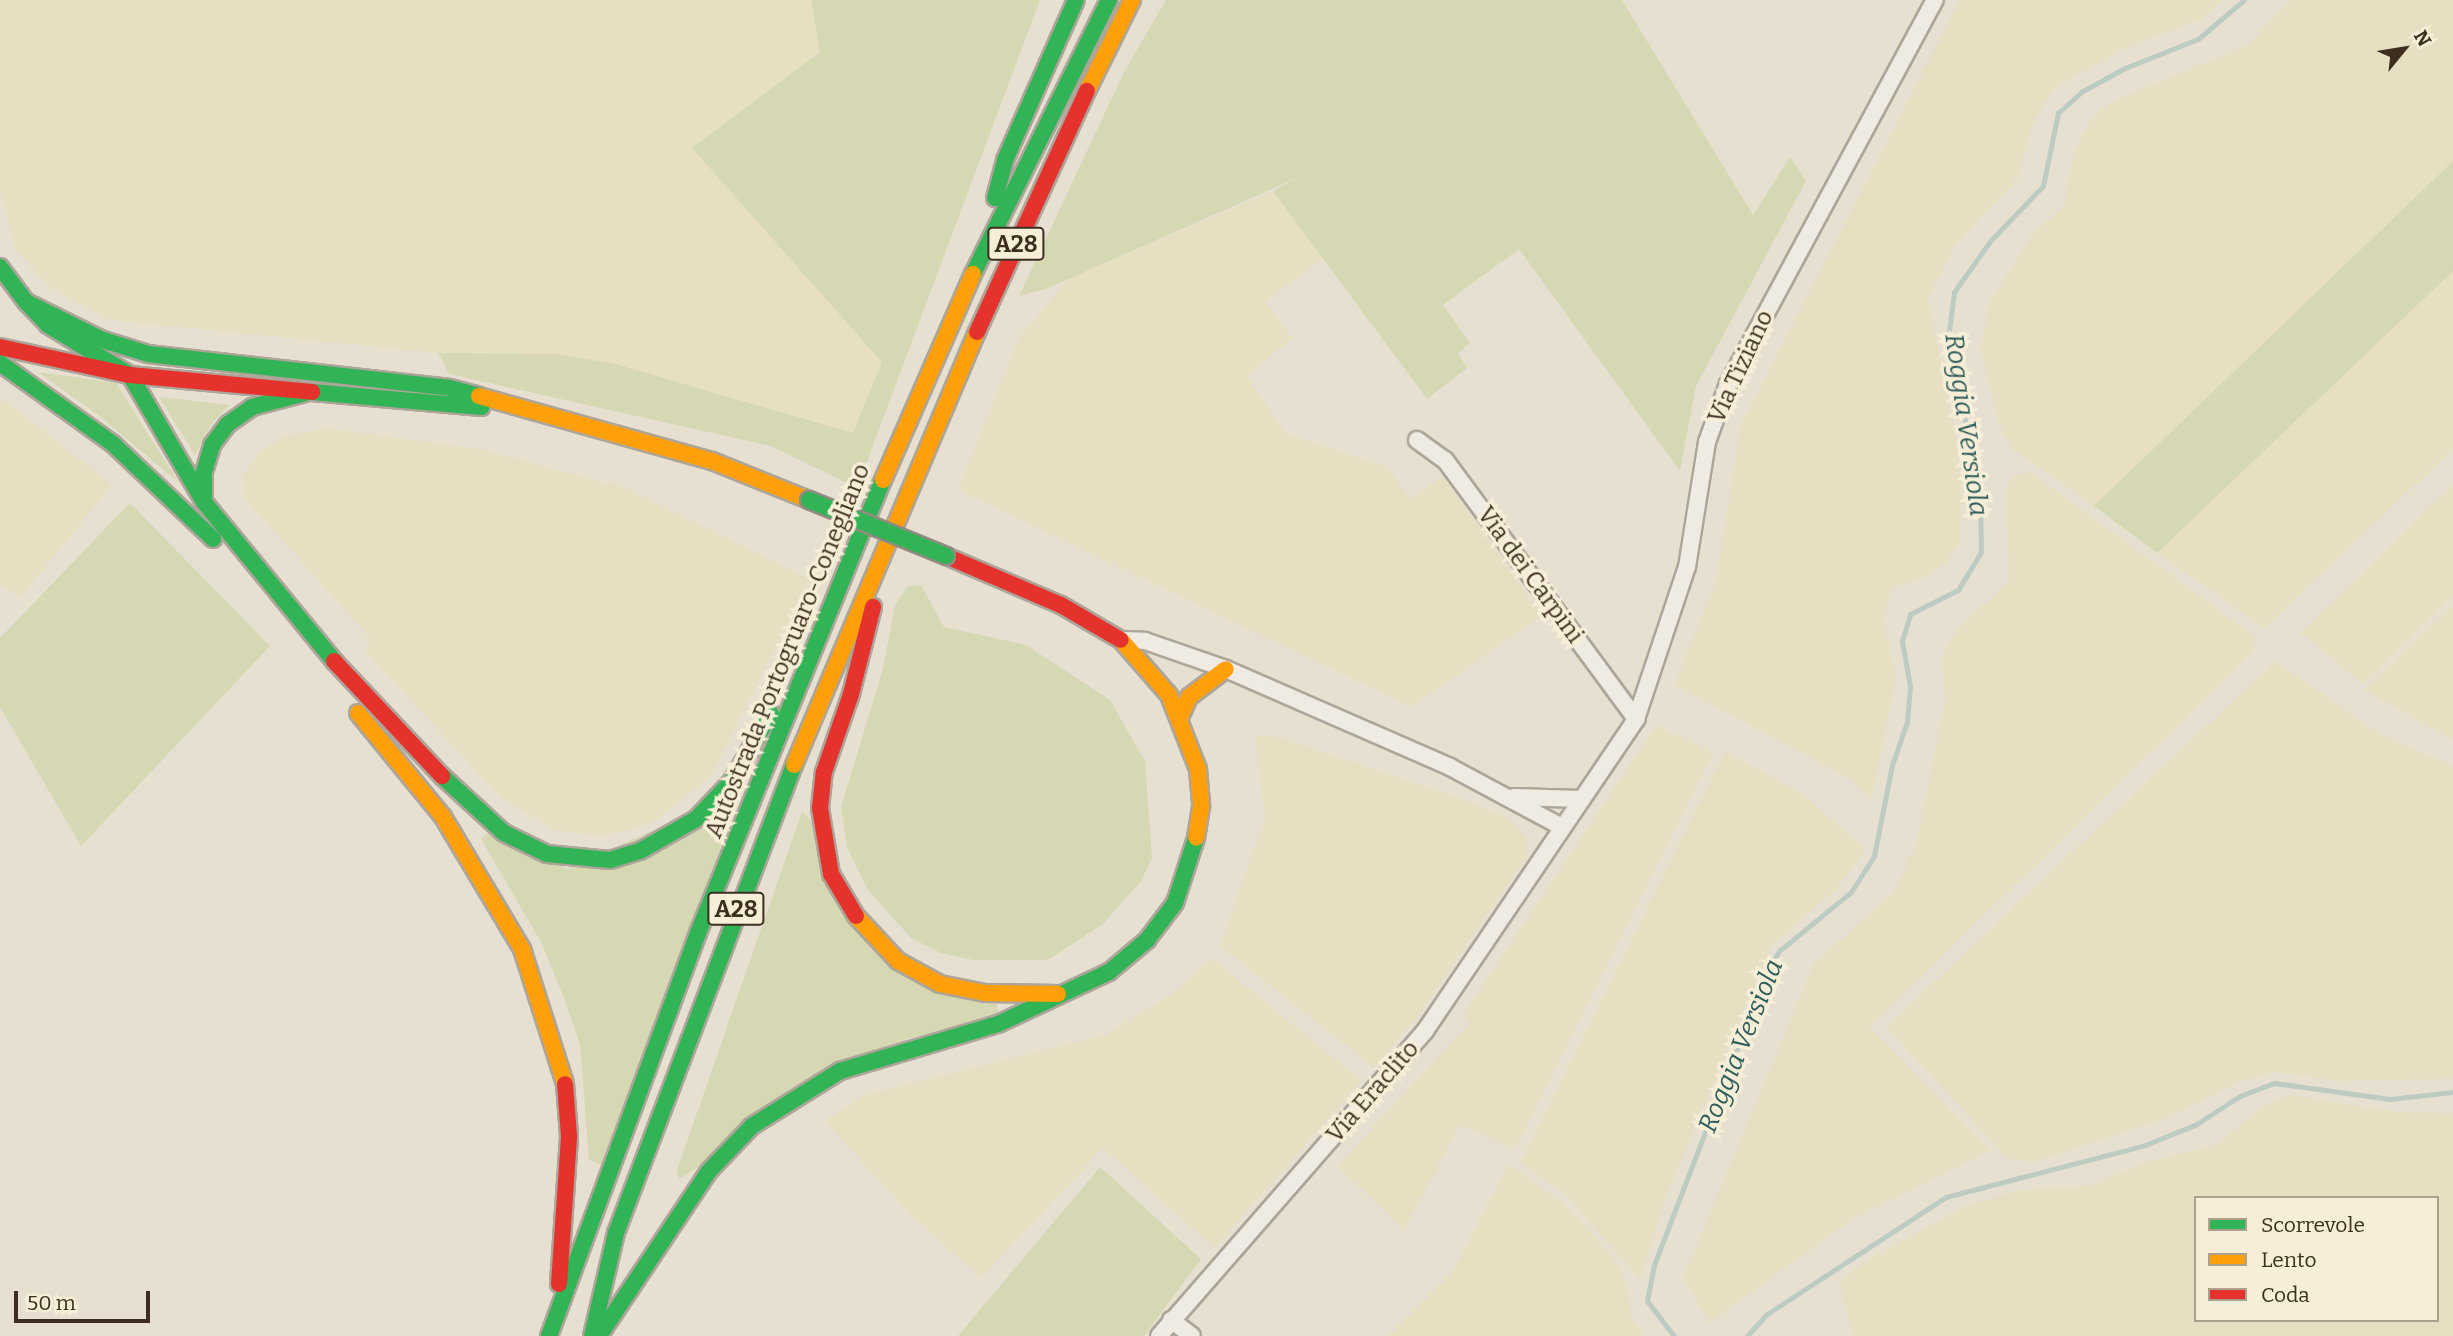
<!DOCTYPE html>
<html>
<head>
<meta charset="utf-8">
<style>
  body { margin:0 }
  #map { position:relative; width:2453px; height:1336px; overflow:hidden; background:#e7e0d1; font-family:Bitter,serif }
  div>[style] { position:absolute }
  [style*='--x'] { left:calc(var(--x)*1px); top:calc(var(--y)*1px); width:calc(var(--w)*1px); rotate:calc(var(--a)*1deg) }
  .farmland>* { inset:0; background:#e6dfc2 }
  .green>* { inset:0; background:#d6d7b3 }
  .stream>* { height:5px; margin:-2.5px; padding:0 2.5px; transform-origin:2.5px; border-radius:2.5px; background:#bcccc2 }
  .roads { filter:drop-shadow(2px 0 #ada599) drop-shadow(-2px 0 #ada599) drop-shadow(0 2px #ada599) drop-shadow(0 -2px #ada599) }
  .street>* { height:16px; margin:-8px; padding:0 8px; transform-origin:8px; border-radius:8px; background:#efebe3 }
  .fast>* { height:16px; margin:-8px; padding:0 8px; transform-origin:8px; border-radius:8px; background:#30b455 }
  .slow>* { height:16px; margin:-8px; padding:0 8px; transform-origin:8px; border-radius:8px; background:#ff9f0a }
  .jam>* { height:16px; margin:-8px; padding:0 8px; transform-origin:8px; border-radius:8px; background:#e5322d }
  .bridges { filter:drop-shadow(2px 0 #928b80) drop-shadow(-2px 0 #928b80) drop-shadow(0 2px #928b80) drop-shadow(0 -2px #928b80) }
  .fast-bridge>* { height:16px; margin:-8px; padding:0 8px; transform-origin:8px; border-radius:8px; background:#30b455 }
  span { translate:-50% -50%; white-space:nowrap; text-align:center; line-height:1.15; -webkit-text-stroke:7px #f7eed8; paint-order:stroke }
  .shield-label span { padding:2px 5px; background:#f7eed8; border:2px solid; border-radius:5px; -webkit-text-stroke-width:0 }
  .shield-label { font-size:23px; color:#3d2e20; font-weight:700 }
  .street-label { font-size:24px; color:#3d2e20 }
  .water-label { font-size:26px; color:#2f5d5a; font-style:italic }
  .legend { position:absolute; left:2194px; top:1196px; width:245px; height:126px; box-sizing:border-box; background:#f7eed8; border:2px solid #ada18e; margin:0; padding:9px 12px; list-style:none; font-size:21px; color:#3d2e20 }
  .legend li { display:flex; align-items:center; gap:14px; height:35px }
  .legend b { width:35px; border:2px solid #ada18e }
  .north { position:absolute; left:2369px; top:14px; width:70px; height:70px; -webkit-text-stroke:5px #f7eed8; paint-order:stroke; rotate:60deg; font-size:19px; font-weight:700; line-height:28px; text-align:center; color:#3d2e20 }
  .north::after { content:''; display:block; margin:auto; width:24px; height:32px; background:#3d2e20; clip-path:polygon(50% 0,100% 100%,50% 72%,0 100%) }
  .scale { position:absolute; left:14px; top:1291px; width:136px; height:32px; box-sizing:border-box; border:4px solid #3d2e20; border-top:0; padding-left:9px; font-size:21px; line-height:24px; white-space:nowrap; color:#3d2e20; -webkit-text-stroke:5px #f7eed8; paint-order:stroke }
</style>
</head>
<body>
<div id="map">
  <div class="farmland">
    <i style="clip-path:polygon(0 0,811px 0,820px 51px,693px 148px,882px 362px,853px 433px,615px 364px,556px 354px,438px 353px,109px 320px,49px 287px,15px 249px,0 190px)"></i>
    <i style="clip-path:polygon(1960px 0,2222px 0,2202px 19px,2125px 48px,2053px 89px,2031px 128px,2018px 178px,1956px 244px,1928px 298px,1955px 431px,1961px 486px,1960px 544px,1948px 561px,1926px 576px,1890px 590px,1884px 621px,1896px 678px,1871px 800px,1848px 778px,1674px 685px,1716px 581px,1741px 424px)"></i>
    <i style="clip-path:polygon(2290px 0,2453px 0,2453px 161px,2094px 506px,2011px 448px,2000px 427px,1980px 346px,1991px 299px,2032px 235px,2064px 205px,2074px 152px,2090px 119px,2115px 100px,2247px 46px)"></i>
    <i style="clip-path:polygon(1273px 191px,1323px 258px,1266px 301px,1292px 338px,1247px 376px,1286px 433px,1388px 467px,1410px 499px,1443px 477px,1542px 616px,1411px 707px,958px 490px,1019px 338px,1068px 279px)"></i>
    <i style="clip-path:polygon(2453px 271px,2453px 449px,2264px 628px,2157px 553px)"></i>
    <i style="clip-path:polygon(0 397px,112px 485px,21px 597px,0 585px)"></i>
    <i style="clip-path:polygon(324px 428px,481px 449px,627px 489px,809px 579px,712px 775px,652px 823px,604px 837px,555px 830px,502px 799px,365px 651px,370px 638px,245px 499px,243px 475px,260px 452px,281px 437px)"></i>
    <i style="clip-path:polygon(2030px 472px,2256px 637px,2253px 652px,1870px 1027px,1991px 1151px,1855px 1217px,1709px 1323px,1683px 1278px,1814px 963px,1894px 892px,1916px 845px,1945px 702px,1942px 655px,1960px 626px,2009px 581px,2006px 489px,2012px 476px)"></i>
    <i style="clip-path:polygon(2453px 485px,2453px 596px,2363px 684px,2300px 633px)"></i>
    <i style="clip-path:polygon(2453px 605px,2453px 740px,2364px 690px)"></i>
    <i style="clip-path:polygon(2275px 661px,2383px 736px,2453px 766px,2453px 1079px,2338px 1081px,2273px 1072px,2240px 1082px,2159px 1121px,2035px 1162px,2008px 1159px,1886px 1027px)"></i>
    <i style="clip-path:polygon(1656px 725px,1714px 753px,1516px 1149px,1460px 1125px,1404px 1230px,1337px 1166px,1469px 1023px,1463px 1014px)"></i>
    <i style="clip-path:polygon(1255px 735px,1279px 737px,1443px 792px,1507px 817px,1527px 837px,1526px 857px,1419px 1014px,1374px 1068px,1220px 946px,1265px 818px)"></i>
    <i style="clip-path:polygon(1725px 751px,1803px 794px,1866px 850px,1836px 889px,1771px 946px,1667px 1194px,1640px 1280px,1564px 1193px,1520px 1163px)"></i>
    <i style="clip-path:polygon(1212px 958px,1361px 1081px,1214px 1248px,1103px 1148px,981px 1278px,909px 1213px,824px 1121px,863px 1096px,1105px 1035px,1171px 994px)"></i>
    <i style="clip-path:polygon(evenodd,2290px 1095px,2397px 1112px,2453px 1113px,2453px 1336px,1853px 1336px,1839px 1284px,1860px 1264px,1963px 1207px,2020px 1190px,2089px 1186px,2149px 1161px,2214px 1146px,2262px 1107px,2290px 1095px,2196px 1198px,2437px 1198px,2437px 1320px,2196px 1320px,2196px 1198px)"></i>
    <i style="clip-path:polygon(1508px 1164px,1562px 1202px,1614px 1257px,1627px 1285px,1630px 1312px,1643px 1336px,1388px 1336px,1453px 1271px)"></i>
  </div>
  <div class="green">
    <i style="clip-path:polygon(811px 0,1040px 0,857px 488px,771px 446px,449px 374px,438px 353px,556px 354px,615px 364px,853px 433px,882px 362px,692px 148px,820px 52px)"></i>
    <i style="clip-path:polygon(1166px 0,1622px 0,1753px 215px,1790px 157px,1806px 181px,1696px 386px,1680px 471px,1519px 249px,1443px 305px,1470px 343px,1458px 353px,1467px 368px,1427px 399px,1273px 191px,1299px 177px,1048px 288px,1019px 296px,1125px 70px)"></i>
    <i style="clip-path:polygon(2453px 161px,2453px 271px,2157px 553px,2094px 506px)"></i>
    <i style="clip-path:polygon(38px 372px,116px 383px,179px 483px,102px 418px)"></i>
    <i style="clip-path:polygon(159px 397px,230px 405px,212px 423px,195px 455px)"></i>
    <i style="clip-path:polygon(130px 503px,270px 646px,81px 846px,0 707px,0 638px)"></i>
    <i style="clip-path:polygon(921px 585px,944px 627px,1026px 645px,1110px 700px,1145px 761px,1152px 858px,1141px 881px,1103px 924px,1048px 960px,973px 960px,941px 953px,911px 938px,868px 890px,847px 847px,841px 807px,883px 669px,895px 605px,907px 587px)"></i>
    <i style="clip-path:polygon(743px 789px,603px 1166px,589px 1160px,580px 1044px,564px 998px,541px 942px,481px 839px,487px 833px,568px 869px)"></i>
    <i style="clip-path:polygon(802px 812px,814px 823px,856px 930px,997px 1005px,999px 1017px,907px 1039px,679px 1179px,677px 1170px)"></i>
    <i style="clip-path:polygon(1100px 1167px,1201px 1259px,1144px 1336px,958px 1336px)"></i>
  </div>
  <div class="stream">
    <i style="--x:1674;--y:1336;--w:44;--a:-127.6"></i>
    <i style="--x:1647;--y:1301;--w:37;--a:-79"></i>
    <i style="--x:1654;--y:1265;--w:315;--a:-69"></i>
    <i style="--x:1767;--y:971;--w:23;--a:-59"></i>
    <i style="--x:1779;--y:951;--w:93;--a:-39.3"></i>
    <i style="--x:1851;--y:892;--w:43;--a:-57.4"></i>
    <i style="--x:1874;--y:856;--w:93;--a:-78.8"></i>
    <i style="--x:1892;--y:765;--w:46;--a:-70.8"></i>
    <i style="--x:1907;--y:722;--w:36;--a:-85"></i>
    <i style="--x:1910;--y:686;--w:46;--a:-100.1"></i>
    <i style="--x:1902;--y:641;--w:28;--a:-73"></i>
    <i style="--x:1910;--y:614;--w:54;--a:-26.6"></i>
    <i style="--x:1958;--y:590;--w:44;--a:-58.8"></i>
    <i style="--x:1981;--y:552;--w:58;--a:-91"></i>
    <i style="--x:1980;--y:494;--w:158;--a:-101.7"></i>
    <i style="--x:1948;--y:339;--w:47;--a:-82.7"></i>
    <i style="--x:1954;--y:292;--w:64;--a:-54.6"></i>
    <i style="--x:1991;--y:240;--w:75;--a:-46.1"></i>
    <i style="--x:2043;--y:186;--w:75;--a:-78.4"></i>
    <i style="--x:2058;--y:113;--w:31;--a:-42"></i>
    <i style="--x:2081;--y:92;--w:50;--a:-28.6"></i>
    <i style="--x:2125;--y:68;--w:79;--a:-21.7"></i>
    <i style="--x:2198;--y:39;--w:60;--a:-40.3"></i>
    <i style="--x:1747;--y:1336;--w:30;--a:-48"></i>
    <i style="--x:1767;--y:1314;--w:214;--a:-33.2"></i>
    <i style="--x:1946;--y:1197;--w:206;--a:-14.6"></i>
    <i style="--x:2145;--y:1145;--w:54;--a:-21.8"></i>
    <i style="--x:2195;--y:1125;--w:54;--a:-32.8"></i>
    <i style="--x:2240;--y:1096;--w:36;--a:-21"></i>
    <i style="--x:2274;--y:1083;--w:117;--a:7.9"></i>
    <i style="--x:2390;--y:1099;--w:63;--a:-6.3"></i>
  </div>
  <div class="roads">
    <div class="street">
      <i style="--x:1417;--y:440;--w:34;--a:36"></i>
      <i style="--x:1445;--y:460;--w:322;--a:53.6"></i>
      <i style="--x:1121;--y:640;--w:24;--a:2"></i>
      <i style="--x:1145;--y:641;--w:86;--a:19.1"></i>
      <i style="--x:1226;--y:669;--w:244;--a:23.6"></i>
      <i style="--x:1450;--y:767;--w:127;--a:28.2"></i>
      <i style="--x:1514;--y:797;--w:68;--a:1.7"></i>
      <i style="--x:1171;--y:1320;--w:26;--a:37"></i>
      <i style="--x:1159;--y:1336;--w:405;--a:-48.9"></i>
      <i style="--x:1425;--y:1031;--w:377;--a:-55.9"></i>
      <i style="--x:1636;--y:719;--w:160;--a:-71.5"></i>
      <i style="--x:1687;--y:567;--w:127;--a:-80.9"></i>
      <i style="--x:1707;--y:442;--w:62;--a:-70.1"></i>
      <i style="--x:1728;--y:384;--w:436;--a:-61.7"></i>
    </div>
    <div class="fast">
      <i style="--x:995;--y:198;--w:39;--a:-75"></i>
      <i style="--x:1005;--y:160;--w:175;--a:-66.1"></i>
      <i style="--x:0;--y:267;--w:44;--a:53.4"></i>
      <i style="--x:26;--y:302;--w:86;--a:26.3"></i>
      <i style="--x:103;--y:340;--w:47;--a:17.3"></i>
      <i style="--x:148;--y:354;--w:304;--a:6.4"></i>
      <i style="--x:450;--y:388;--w:30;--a:15"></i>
      <i style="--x:973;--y:274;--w:306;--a:-63.6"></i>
      <i style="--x:26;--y:302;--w:32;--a:46"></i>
      <i style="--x:48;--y:325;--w:96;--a:31.4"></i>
      <i style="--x:130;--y:375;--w:147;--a:59.8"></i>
      <i style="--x:204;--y:502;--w:205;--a:50.7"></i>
      <i style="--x:0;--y:363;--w:139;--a:35.6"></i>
      <i style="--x:113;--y:444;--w:138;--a:43.5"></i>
      <i style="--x:312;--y:392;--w:170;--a:5.1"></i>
      <i style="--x:204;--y:502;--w:30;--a:-90"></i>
      <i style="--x:204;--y:472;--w:28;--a:-73"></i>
      <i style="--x:212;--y:445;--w:26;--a:-53"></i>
      <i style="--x:228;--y:424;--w:29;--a:-35"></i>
      <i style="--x:252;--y:407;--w:55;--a:-14.8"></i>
      <i style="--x:442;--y:776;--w:84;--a:42.6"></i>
      <i style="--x:504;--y:833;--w:48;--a:26"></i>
      <i style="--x:547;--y:854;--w:63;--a:5.4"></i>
      <i style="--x:610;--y:860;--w:31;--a:-17"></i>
      <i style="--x:640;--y:851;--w:64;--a:-29.7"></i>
      <i style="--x:696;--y:819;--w:52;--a:-46.5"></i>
      <i style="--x:732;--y:781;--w:78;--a:-60.2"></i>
      <i style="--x:549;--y:1336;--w:430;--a:-69.7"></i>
      <i style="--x:698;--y:933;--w:489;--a:-67.8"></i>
      <i style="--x:592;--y:1336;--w:106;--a:-76.9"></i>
      <i style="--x:616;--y:1233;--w:501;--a:-69.18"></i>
      <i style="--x:599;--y:1336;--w:198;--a:-56.3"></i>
      <i style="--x:709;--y:1171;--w:62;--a:-46.3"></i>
      <i style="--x:752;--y:1126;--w:104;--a:-32"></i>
      <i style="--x:840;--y:1071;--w:165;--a:-16.6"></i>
      <i style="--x:998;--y:1024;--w:123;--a:-25.1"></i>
      <i style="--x:1109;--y:972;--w:50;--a:-40.1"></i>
      <i style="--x:1147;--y:940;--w:46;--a:-52.9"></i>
      <i style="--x:1175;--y:903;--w:68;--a:-72.1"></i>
    </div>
    <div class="slow">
      <i style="--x:1087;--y:91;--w:102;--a:-63.7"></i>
      <i style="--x:479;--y:396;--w:242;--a:15.6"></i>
      <i style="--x:712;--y:461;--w:105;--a:21.9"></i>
      <i style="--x:883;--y:480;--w:225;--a:-66.4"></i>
      <i style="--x:1121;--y:640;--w:73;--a:48.9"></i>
      <i style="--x:1169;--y:695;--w:79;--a:68.6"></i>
      <i style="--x:1198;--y:769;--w:38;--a:85"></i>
      <i style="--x:1201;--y:807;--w:31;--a:99"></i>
      <i style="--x:358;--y:713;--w:134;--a:50.7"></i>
      <i style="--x:443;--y:817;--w:154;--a:59.1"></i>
      <i style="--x:522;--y:949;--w:142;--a:72.3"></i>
      <i style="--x:1181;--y:715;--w:20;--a:-66"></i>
      <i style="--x:1189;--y:697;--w:46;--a:-37.1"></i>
      <i style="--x:794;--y:765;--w:470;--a:-67.1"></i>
      <i style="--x:856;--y:916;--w:62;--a:47"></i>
      <i style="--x:898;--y:961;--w:48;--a:28.7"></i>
      <i style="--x:940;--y:984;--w:46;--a:11.3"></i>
      <i style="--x:985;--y:993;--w:73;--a:0.8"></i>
    </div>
    <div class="jam">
      <i style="--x:977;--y:332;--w:265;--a:-65.5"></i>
      <i style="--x:0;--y:347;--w:133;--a:12.2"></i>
      <i style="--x:130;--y:375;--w:183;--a:5.3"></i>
      <i style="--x:946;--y:556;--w:125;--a:23.1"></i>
      <i style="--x:1061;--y:605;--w:69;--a:30.3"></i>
      <i style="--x:334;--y:661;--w:158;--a:46.8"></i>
      <i style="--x:856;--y:916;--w:49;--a:-120.8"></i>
      <i style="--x:831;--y:874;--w:67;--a:-99.5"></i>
      <i style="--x:820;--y:808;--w:36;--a:-84"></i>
      <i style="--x:824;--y:772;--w:83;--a:-70.9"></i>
      <i style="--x:851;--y:694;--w:90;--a:-75.8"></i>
      <i style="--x:559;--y:1284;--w:148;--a:-86.1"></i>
      <i style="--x:569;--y:1136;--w:52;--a:-94.4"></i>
    </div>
  </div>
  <div class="bridges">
    <div class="fast-bridge">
      <i style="--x:809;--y:500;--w:148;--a:22.2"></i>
    </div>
  </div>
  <div class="shield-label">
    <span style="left:1016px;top:244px">A28</span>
    <span style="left:736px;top:909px">A28</span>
  </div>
  <div class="street-label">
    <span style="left:1741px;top:367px;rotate:-65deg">Via Tiziano</span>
    <span style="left:1530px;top:575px;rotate:54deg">Via dei Carpini</span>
    <span style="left:788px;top:651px;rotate:-68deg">Autostrada Portogruaro-Conegliano</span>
    <span style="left:1373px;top:1092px;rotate:-49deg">Via Eraclito</span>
  </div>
  <div class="water-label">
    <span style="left:1966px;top:425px;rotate:82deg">Roggia Versiola</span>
    <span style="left:1741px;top:1046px;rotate:-68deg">Roggia Versiola</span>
  </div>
  <ul class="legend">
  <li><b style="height:9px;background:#30b455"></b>Scorrevole</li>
  <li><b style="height:9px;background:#ff9f0a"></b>Lento</li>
  <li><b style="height:9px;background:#e5322d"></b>Coda</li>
  </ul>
  <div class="north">N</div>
  <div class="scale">50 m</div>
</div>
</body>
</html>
